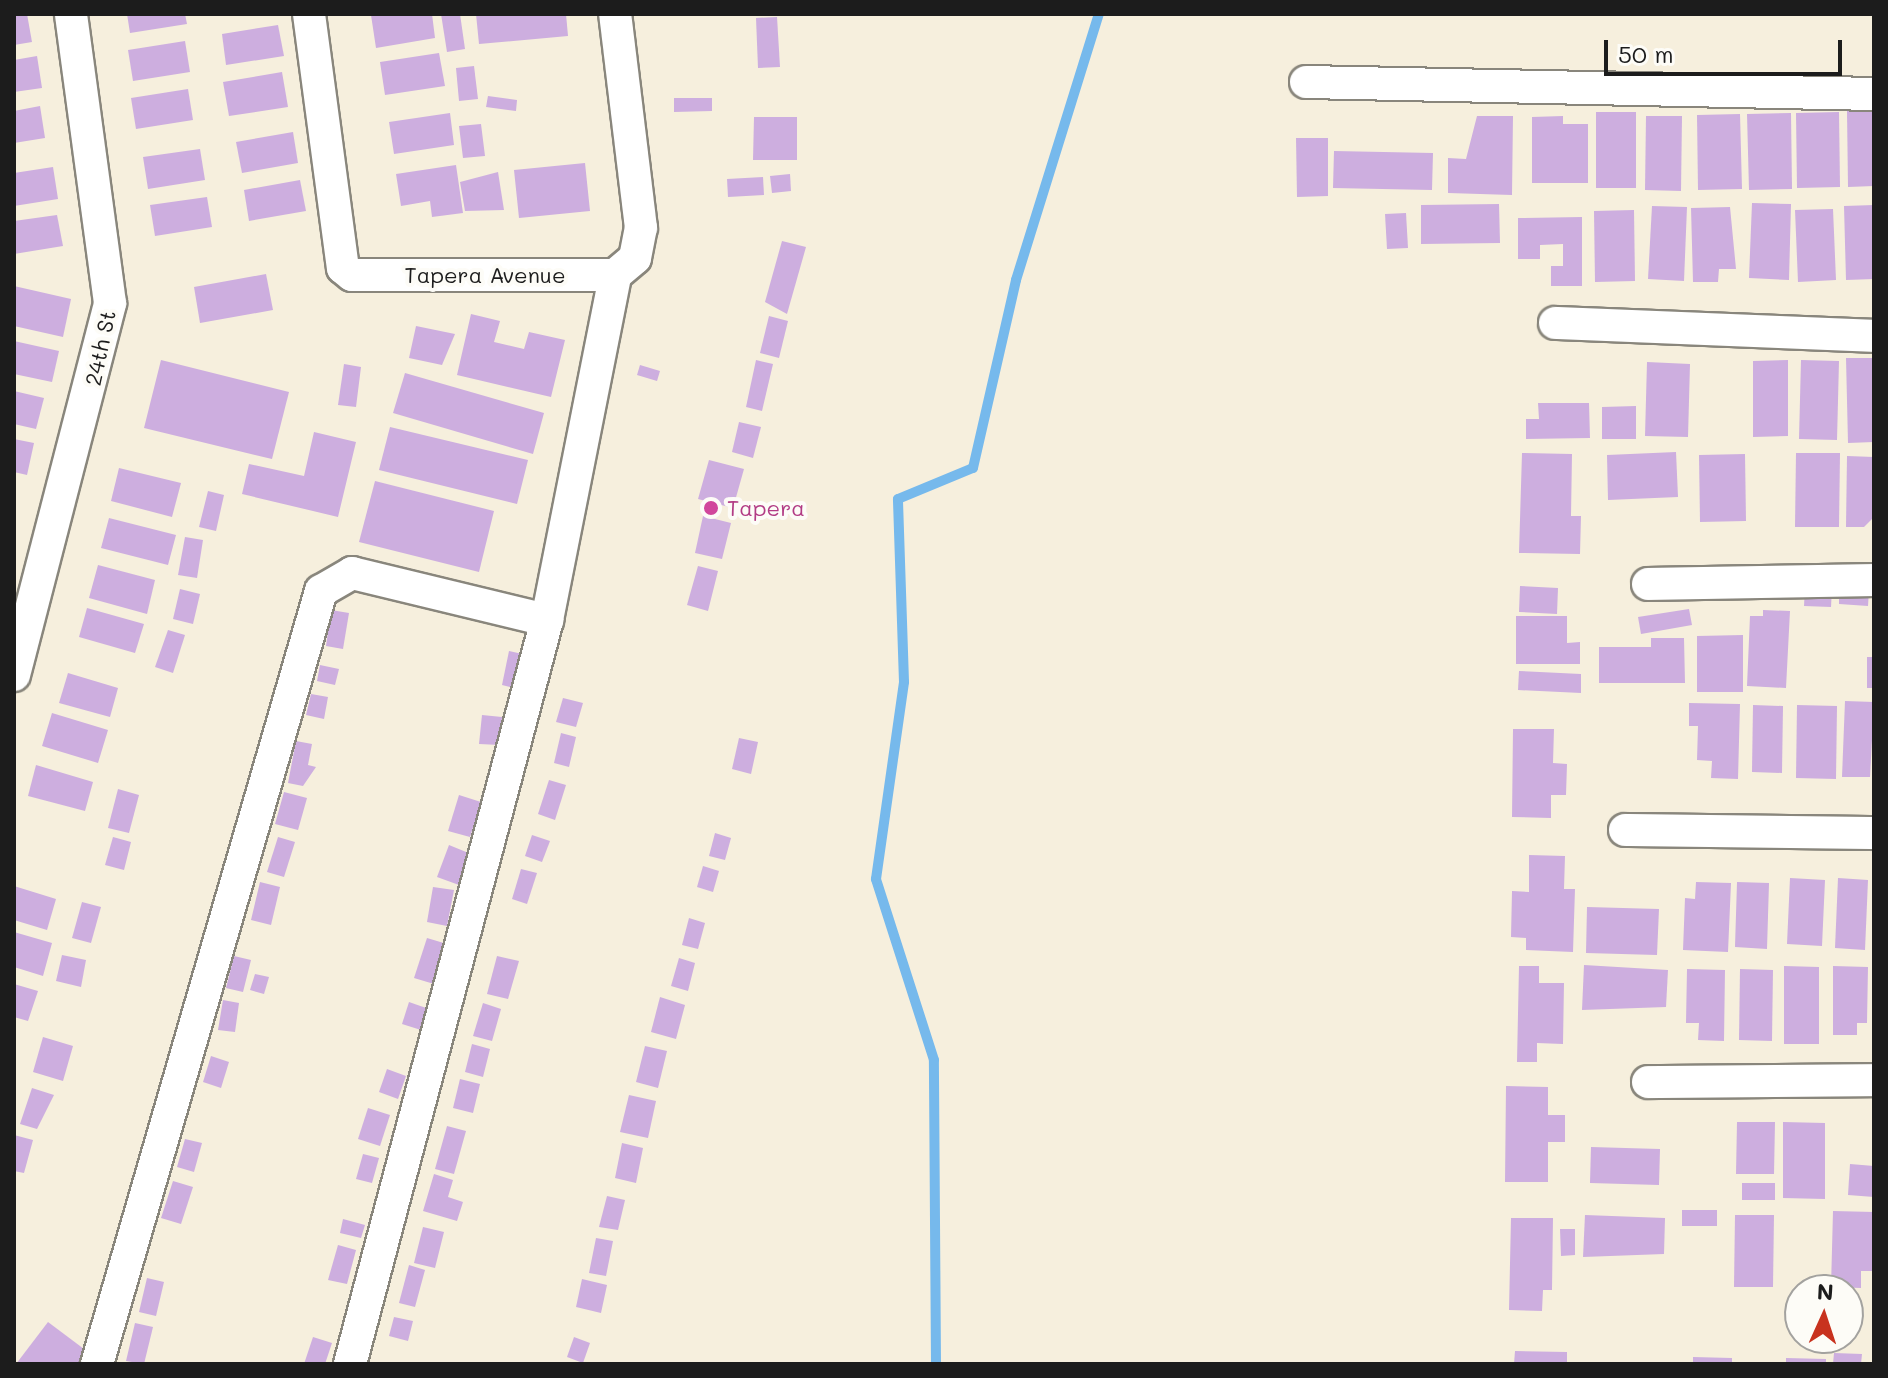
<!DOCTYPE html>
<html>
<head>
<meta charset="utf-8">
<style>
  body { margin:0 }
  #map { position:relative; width:1888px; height:1378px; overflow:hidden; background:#f6efdd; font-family:Mali,sans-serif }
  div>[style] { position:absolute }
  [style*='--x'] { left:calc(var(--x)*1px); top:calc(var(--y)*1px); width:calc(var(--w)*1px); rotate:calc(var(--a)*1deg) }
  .stream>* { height:10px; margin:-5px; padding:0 5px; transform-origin:5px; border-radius:5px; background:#76b9ec }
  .building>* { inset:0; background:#cdaedf }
  .roads { filter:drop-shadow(2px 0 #89867c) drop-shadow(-2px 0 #89867c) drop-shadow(0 2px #89867c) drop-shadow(0 -2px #89867c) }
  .street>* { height:32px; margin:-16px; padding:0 16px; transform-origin:16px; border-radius:16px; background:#fff }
  .dots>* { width:22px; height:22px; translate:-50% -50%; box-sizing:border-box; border:4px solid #fdfcf7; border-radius:50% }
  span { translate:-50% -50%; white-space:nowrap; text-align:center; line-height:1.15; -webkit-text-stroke:8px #fdfcf7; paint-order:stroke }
  .street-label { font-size:22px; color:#1c1c1c }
  .hotel-label { font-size:22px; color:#b23c85 }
  .left { translate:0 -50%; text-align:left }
  .frame { position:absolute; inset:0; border:16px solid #1c1c1c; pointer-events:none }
  .north { position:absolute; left:1784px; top:1274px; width:80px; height:80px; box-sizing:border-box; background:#fdfcf7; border:2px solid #a3a29f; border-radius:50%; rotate:3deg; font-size:22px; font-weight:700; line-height:32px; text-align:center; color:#1c1c1c }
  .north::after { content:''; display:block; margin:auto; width:28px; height:36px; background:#c8321e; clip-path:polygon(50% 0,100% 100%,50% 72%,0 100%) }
  .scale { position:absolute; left:1604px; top:40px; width:238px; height:36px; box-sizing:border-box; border:4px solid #1c1c1c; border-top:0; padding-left:10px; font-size:24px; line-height:28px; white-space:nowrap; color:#1c1c1c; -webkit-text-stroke:6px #fdfcf7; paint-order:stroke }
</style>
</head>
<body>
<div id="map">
  <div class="stream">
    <i style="--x:936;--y:1364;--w:304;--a:-90.4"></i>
    <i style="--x:934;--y:1060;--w:190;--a:-107.8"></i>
    <i style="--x:876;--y:879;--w:199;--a:-81.9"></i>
    <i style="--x:904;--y:682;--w:183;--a:-91.9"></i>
    <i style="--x:898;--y:499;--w:81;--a:-22.5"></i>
    <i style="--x:973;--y:468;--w:193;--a:-77.1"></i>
    <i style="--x:1016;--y:280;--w:279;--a:-72.7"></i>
  </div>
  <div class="building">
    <i style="clip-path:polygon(14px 14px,27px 14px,32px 42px,14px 45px)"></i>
    <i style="clip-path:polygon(127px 14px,185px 14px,187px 24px,130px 33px)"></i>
    <i style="clip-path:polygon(432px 14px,435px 38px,376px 48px,371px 15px)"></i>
    <i style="clip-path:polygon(441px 14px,460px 14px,465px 49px,447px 52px)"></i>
    <i style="clip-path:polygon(476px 14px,566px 14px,568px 36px,479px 44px)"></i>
    <i style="clip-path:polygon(777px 17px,780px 67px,758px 68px,756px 18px)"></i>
    <i style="clip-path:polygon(278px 25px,284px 56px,226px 65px,222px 34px)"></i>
    <i style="clip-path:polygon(185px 41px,190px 72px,133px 81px,128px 50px)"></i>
    <i style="clip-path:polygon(439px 53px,445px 86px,385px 95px,380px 62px)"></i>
    <i style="clip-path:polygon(37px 56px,42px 88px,14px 92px,14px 60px)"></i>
    <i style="clip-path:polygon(474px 66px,478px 99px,459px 101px,456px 68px)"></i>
    <i style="clip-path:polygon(282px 72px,288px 107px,229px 116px,223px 82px)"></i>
    <i style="clip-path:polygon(188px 89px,193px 120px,136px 129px,131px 98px)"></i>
    <i style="clip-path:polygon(488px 96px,517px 100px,516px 111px,486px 107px)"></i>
    <i style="clip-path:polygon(674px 98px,712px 98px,712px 111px,674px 112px)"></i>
    <i style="clip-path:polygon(40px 106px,45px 138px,14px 143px,14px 111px)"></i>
    <i style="clip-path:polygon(1847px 111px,1874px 111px,1874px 186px,1848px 187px)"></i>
    <i style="clip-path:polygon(1596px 112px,1636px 112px,1636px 188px,1596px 188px)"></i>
    <i style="clip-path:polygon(1839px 112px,1840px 187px,1797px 188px,1796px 113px)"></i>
    <i style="clip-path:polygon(450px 113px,454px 145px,394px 154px,389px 122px)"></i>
    <i style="clip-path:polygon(1791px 113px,1792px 189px,1749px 190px,1747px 114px)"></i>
    <i style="clip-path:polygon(1740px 114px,1742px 189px,1698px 190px,1697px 115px)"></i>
    <i style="clip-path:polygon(1477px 116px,1513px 116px,1512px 195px,1448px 193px,1448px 158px,1466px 159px)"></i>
    <i style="clip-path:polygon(1563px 116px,1563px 124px,1588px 124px,1588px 183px,1532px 183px,1532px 117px)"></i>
    <i style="clip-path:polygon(1646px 116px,1682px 116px,1681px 191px,1645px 190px)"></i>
    <i style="clip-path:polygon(754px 117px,797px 117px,797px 160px,753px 160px)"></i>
    <i style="clip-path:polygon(481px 124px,485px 156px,463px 158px,459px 126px)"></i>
    <i style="clip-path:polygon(293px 132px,298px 163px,242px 173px,236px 142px)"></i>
    <i style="clip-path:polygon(1296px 138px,1328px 138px,1328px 196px,1297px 197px)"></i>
    <i style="clip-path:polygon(200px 149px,205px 180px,148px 189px,143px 157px)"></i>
    <i style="clip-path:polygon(1334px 151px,1433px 153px,1432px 190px,1333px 188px)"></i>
    <i style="clip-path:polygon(585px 163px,590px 211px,519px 218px,514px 170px)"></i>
    <i style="clip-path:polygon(456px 165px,463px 213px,432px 217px,430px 201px,401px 206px,396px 174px)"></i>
    <i style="clip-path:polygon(53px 167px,58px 199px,14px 206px,14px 173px)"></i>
    <i style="clip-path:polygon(498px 172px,504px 210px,465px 211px,460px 182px)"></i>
    <i style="clip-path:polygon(790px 174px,791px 191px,772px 193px,770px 176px)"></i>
    <i style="clip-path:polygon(763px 177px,764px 195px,728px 197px,727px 179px)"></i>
    <i style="clip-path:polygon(300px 180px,306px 211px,249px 221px,244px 190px)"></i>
    <i style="clip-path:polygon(207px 197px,212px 227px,155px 236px,150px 205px)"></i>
    <i style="clip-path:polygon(1752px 203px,1791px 204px,1789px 280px,1749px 278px)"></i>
    <i style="clip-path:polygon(1499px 204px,1500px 243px,1421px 244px,1421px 205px)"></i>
    <i style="clip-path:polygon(1874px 205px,1874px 279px,1846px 280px,1844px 206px)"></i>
    <i style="clip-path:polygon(1652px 206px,1687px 207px,1684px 281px,1648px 279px)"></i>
    <i style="clip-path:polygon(1730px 207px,1736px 269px,1719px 269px,1718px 282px,1693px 282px,1691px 208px)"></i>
    <i style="clip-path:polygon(1833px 209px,1836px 280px,1798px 282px,1795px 210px)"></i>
    <i style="clip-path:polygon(1634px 210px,1635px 281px,1595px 282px,1594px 211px)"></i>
    <i style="clip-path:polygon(1406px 213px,1408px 248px,1387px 249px,1385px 214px)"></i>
    <i style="clip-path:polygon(57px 215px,63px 246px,14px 254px,14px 221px)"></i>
    <i style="clip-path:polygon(1582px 217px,1582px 286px,1551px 286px,1551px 266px,1563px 266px,1563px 244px,1540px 245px,1540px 259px,1518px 259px,1518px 218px)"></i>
    <i style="clip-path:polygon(782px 241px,806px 247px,787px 314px,765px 302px)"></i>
    <i style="clip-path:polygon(266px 274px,273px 310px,200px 323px,194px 287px)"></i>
    <i style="clip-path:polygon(14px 286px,71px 299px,63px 337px,14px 326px)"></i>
    <i style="clip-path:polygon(471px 314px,500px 321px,494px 342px,524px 349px,529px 332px,565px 340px,551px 397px,457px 375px)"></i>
    <i style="clip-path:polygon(769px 316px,788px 321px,779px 358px,760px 353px)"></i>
    <i style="clip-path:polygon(416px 326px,455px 334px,442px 365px,409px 358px)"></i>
    <i style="clip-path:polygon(14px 341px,59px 351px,52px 382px,14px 374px)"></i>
    <i style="clip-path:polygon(1846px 358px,1874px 358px,1874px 442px,1848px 443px)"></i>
    <i style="clip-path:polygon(161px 360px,289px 392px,272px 459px,144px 428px)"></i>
    <i style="clip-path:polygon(756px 360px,773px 364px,762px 411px,746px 407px)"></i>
    <i style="clip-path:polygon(1788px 360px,1788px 436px,1753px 437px,1753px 361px)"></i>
    <i style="clip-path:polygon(1801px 360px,1839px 361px,1837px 440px,1799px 439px)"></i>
    <i style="clip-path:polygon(1647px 362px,1690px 364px,1688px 437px,1645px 436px)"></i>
    <i style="clip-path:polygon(344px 364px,361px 367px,356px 407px,338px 405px)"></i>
    <i style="clip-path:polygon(640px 365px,660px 371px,657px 381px,637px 375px)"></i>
    <i style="clip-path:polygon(405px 373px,544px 413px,533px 454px,393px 413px)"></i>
    <i style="clip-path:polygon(14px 391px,44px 398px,36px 429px,14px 424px)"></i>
    <i style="clip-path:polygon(1538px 403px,1589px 403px,1590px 438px,1526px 439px,1526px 419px,1539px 419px)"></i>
    <i style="clip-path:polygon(1636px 406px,1636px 439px,1602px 439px,1602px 407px)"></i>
    <i style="clip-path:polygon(739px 422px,761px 427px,753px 458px,732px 452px)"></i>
    <i style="clip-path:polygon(390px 427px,528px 460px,517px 504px,379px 470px)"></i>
    <i style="clip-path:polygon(314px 432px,356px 442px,338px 517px,242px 494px,249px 464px,304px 476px)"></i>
    <i style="clip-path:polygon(14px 439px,34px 443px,27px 475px,14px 472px)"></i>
    <i style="clip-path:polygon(1676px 452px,1678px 497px,1608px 500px,1607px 455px)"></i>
    <i style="clip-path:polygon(1522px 453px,1572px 454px,1571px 516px,1581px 516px,1580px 554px,1519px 553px)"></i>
    <i style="clip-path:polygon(1796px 453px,1840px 453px,1839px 527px,1795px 527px)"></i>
    <i style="clip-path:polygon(1745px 454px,1746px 521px,1700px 522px,1699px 455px)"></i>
    <i style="clip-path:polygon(1847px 456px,1874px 457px,1874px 517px,1864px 527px,1846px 527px)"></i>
    <i style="clip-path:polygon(709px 460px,744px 469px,733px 508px,698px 499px)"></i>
    <i style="clip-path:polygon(119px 468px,181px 483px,172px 517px,111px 501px)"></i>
    <i style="clip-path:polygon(375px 481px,494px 511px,479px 572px,359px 542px)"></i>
    <i style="clip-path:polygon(208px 491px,224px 495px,216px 531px,199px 527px)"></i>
    <i style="clip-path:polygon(703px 516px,731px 523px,722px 559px,695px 553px)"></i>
    <i style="clip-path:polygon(109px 518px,176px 535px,168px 565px,101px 548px)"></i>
    <i style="clip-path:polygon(185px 537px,203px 540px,197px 578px,178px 575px)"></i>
    <i style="clip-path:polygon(98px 565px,155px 580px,147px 614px,89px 598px)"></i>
    <i style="clip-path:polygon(698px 566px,718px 571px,708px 611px,687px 605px)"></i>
    <i style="clip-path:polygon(1520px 586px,1558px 588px,1557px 614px,1519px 612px)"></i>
    <i style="clip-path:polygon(1805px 587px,1832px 588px,1831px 607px,1804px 606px)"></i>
    <i style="clip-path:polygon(1839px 588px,1869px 590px,1868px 606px,1839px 604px)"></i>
    <i style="clip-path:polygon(180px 589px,200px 594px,193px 624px,173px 619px)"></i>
    <i style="clip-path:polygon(87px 608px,144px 624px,135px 653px,79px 637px)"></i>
    <i style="clip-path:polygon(1689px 609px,1692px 625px,1641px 634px,1638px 617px)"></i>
    <i style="clip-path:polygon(331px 610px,349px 613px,343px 649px,326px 646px)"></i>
    <i style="clip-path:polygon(1763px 610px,1790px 611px,1786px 688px,1747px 686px,1750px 616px,1763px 616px)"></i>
    <i style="clip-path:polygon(1516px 616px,1567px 616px,1567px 643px,1580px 642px,1580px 664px,1516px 664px)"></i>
    <i style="clip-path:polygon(168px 630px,185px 635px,173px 673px,155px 667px)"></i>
    <i style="clip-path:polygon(1743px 635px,1743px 692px,1697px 692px,1697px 636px)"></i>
    <i style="clip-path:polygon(1651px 638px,1684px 638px,1685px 683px,1599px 683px,1599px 647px,1651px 647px)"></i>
    <i style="clip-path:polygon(509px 651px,527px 655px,519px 689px,502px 685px)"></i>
    <i style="clip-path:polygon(1867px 657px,1874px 657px,1874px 688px,1867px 688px)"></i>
    <i style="clip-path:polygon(320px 665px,339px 669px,335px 685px,317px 681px)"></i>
    <i style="clip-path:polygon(1519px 671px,1581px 674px,1581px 693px,1518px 690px)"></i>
    <i style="clip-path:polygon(68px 673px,118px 688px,110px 717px,59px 703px)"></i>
    <i style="clip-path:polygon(311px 694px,328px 697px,324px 719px,306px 715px)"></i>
    <i style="clip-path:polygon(563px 698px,583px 703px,576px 727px,556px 722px)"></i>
    <i style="clip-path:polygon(1845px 701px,1874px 702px,1870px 777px,1842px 777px)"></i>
    <i style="clip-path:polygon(1689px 703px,1740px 704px,1738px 779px,1711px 778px,1712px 761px,1697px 760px,1698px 726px,1689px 726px)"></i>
    <i style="clip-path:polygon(1753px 705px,1783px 706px,1782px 773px,1752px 772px)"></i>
    <i style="clip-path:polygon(1797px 705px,1837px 706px,1836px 779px,1796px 778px)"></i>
    <i style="clip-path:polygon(52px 713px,108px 730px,98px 763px,42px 746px)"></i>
    <i style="clip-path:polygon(482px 715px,502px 717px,500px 745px,479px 744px)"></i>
    <i style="clip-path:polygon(1513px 729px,1554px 729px,1553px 763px,1567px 764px,1566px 795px,1551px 795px,1551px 818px,1512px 817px)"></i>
    <i style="clip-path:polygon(561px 733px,576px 737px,569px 767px,554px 763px)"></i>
    <i style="clip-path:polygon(739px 738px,758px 742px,751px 774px,732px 769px)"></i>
    <i style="clip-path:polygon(296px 741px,312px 744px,308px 765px,316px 767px,303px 786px,288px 783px)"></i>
    <i style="clip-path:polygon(36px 765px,93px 782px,85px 811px,28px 796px)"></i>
    <i style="clip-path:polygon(549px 780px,566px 785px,555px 820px,538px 814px)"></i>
    <i style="clip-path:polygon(118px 789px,139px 795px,129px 833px,108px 828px)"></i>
    <i style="clip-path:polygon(284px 792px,307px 798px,298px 830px,275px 824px)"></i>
    <i style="clip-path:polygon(459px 795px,481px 802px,470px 837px,448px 831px)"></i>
    <i style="clip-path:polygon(715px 833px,731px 838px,725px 860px,709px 856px)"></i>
    <i style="clip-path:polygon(532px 835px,550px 841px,542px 862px,525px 856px)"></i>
    <i style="clip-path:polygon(113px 837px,131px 842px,124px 870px,105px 865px)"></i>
    <i style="clip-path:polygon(278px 837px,295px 842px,284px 877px,267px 872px)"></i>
    <i style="clip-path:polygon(449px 845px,471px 854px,459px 885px,437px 877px)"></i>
    <i style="clip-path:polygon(1529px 855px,1565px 856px,1564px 889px,1575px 889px,1573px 952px,1526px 950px,1526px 938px,1511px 937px,1512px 891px,1529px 892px)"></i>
    <i style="clip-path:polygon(703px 866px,719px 871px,713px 892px,697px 887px)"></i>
    <i style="clip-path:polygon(521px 869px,537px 873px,527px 904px,512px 899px)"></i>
    <i style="clip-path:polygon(1790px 878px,1825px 880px,1822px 946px,1787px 944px)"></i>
    <i style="clip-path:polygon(1838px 878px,1868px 880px,1865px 950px,1835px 948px)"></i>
    <i style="clip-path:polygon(260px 882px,280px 887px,271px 925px,251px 920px)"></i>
    <i style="clip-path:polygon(1696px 882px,1731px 883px,1728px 952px,1683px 950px,1685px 898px,1695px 899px)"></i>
    <i style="clip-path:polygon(1737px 882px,1769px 883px,1767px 949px,1735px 947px)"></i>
    <i style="clip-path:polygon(14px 886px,56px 899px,47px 930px,14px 920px)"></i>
    <i style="clip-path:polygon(433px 887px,454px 890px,447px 926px,427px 922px)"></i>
    <i style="clip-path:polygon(82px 902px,101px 907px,91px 943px,72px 938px)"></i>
    <i style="clip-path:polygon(1587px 907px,1659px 909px,1657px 955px,1586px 953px)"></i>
    <i style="clip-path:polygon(689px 918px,705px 923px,698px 949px,682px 945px)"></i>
    <i style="clip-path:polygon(14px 932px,52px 943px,43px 976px,14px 967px)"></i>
    <i style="clip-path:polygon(427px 938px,447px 944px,434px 984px,414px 978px)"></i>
    <i style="clip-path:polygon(62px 955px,86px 960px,81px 987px,56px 981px)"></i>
    <i style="clip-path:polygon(234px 956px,251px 960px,243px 992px,226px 988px)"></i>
    <i style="clip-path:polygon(497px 956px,519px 961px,508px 999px,487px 994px)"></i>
    <i style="clip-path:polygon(679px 958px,695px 963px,688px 991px,671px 986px)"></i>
    <i style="clip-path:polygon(1584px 965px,1668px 970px,1666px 1007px,1582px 1010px)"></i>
    <i style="clip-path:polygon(1519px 966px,1539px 966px,1539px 983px,1564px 983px,1563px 1044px,1537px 1043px,1537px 1062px,1517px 1062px)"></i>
    <i style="clip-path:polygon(1784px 966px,1819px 967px,1819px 1044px,1784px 1044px)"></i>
    <i style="clip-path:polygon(1833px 966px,1868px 967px,1867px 1023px,1857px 1023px,1857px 1035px,1833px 1035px)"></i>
    <i style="clip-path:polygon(1687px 969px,1725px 970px,1724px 1041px,1698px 1040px,1699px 1023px,1686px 1023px)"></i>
    <i style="clip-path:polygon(1740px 969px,1773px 970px,1772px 1041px,1739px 1040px)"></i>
    <i style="clip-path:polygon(255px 974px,269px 977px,264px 994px,250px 990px)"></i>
    <i style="clip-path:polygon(14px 984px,38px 991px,28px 1021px,14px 1017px)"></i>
    <i style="clip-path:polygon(660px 997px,685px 1005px,676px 1039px,651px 1032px)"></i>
    <i style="clip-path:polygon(223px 1000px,239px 1003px,235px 1032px,218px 1030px)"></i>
    <i style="clip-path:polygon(409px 1002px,429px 1009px,421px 1030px,402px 1024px)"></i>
    <i style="clip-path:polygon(483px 1003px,501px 1009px,492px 1041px,473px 1036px)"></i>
    <i style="clip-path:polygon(43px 1037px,73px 1046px,63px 1081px,33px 1072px)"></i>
    <i style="clip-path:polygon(472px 1044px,490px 1049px,483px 1077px,465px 1072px)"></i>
    <i style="clip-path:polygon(645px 1046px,667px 1051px,658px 1088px,636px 1082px)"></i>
    <i style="clip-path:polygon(211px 1056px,229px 1062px,221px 1088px,203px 1082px)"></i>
    <i style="clip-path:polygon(387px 1069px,406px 1076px,398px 1099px,379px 1092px)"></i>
    <i style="clip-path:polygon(460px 1079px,480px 1084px,473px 1113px,453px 1108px)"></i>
    <i style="clip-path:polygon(1506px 1086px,1548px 1087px,1548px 1115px,1565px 1115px,1565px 1142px,1548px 1142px,1548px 1182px,1505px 1182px)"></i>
    <i style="clip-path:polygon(32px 1088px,54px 1095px,37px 1129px,20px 1124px)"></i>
    <i style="clip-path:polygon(629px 1095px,656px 1101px,648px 1138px,620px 1132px)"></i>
    <i style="clip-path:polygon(368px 1108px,390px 1115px,380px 1146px,358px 1139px)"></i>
    <i style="clip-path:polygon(1737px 1122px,1775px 1122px,1774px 1174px,1736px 1174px)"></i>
    <i style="clip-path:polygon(1783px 1122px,1825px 1123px,1825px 1199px,1783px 1198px)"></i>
    <i style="clip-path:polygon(447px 1126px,466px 1131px,454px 1174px,435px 1169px)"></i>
    <i style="clip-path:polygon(14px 1135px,33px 1140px,24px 1173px,14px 1171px)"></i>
    <i style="clip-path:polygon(185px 1139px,202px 1143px,194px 1172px,177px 1167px)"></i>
    <i style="clip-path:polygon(622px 1143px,643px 1148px,636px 1183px,615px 1178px)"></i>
    <i style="clip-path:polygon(1591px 1147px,1660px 1149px,1659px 1185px,1590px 1183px)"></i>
    <i style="clip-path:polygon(363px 1154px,379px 1158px,372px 1183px,356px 1179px)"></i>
    <i style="clip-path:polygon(1850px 1164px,1874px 1166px,1874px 1197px,1848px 1195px)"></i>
    <i style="clip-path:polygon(434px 1174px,453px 1180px,448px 1197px,463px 1202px,457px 1221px,423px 1211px)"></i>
    <i style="clip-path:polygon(173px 1181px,193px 1187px,181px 1224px,161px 1218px)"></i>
    <i style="clip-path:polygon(1742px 1183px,1775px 1183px,1775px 1200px,1742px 1200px)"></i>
    <i style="clip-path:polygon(607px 1196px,625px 1200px,618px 1230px,599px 1227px)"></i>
    <i style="clip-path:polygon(1682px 1210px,1717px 1210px,1717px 1226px,1682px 1226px)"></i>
    <i style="clip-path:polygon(1833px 1211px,1874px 1212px,1873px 1271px,1861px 1271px,1861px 1288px,1831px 1287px)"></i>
    <i style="clip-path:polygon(1585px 1215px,1665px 1218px,1664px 1254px,1583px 1257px)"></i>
    <i style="clip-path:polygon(1735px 1215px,1774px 1215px,1773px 1287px,1734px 1287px)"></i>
    <i style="clip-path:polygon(1511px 1218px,1553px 1218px,1552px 1290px,1543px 1290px,1542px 1311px,1509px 1310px)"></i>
    <i style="clip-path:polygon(343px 1219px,365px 1225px,361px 1238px,340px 1233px)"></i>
    <i style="clip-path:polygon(423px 1227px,444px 1232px,435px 1268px,414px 1263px)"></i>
    <i style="clip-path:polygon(1560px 1229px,1575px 1229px,1575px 1255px,1561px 1256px)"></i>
    <i style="clip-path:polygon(596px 1238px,613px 1241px,606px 1276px,589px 1273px)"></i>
    <i style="clip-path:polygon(338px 1245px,356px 1250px,347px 1284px,328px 1280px)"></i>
    <i style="clip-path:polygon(409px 1265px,425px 1270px,415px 1307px,399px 1303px)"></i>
    <i style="clip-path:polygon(147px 1278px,164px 1282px,156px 1316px,139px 1312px)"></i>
    <i style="clip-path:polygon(582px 1279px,607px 1285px,601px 1313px,576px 1307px)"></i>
    <i style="clip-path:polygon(394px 1317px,413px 1321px,408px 1341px,389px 1336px)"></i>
    <i style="clip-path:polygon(48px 1322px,88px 1352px,78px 1364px,16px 1364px)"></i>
    <i style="clip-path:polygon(135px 1323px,153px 1327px,144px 1364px,126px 1361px)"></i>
    <i style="clip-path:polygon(313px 1337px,332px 1343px,325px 1364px,304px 1364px)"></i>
    <i style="clip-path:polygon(574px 1337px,590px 1343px,583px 1363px,567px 1357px)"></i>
    <i style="clip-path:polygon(1515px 1351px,1567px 1352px,1567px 1364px,1514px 1364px)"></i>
    <i style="clip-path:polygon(1834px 1353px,1862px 1354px,1861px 1364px,1833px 1364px)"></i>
    <i style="clip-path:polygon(1693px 1357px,1732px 1358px,1732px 1364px,1693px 1364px)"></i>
    <i style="clip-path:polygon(1786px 1358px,1826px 1359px,1826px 1364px,1786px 1364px)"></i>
  </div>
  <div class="roads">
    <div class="street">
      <i style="--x:309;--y:14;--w:256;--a:82.4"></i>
      <i style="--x:343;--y:268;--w:11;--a:38"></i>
      <i style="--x:352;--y:275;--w:263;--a:0"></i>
      <i style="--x:615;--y:275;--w:26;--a:-40"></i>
      <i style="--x:635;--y:258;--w:31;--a:-79"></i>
      <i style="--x:641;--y:228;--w:216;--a:-96.9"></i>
      <i style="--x:1306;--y:82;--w:568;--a:1.21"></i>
      <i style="--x:1555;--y:323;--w:319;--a:2.3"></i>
      <i style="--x:1648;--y:584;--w:226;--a:-1"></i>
      <i style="--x:14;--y:675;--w:384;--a:-75.5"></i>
      <i style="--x:110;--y:303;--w:292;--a:-97.7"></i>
      <i style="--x:1625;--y:830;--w:249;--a:0.7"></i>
      <i style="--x:1648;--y:1082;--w:226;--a:-0.5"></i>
      <i style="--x:97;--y:1364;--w:805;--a:-73.84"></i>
      <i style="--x:321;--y:591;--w:36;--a:-30"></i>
      <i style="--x:352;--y:573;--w:201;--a:13.6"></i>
      <i style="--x:350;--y:1364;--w:770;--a:-75.17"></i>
      <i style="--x:547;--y:620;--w:352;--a:-78.8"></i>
    </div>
  </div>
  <div class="dots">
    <i style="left:711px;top:508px;background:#d1479c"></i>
  </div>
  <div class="street-label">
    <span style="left:485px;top:275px">Tapera Avenue</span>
    <span style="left:100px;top:348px;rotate:-78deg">24th St</span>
  </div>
  <div class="hotel-label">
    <span class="left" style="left:727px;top:508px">Tapera</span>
  </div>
  <div class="frame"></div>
  <div class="north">N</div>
  <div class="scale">50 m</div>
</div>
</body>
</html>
